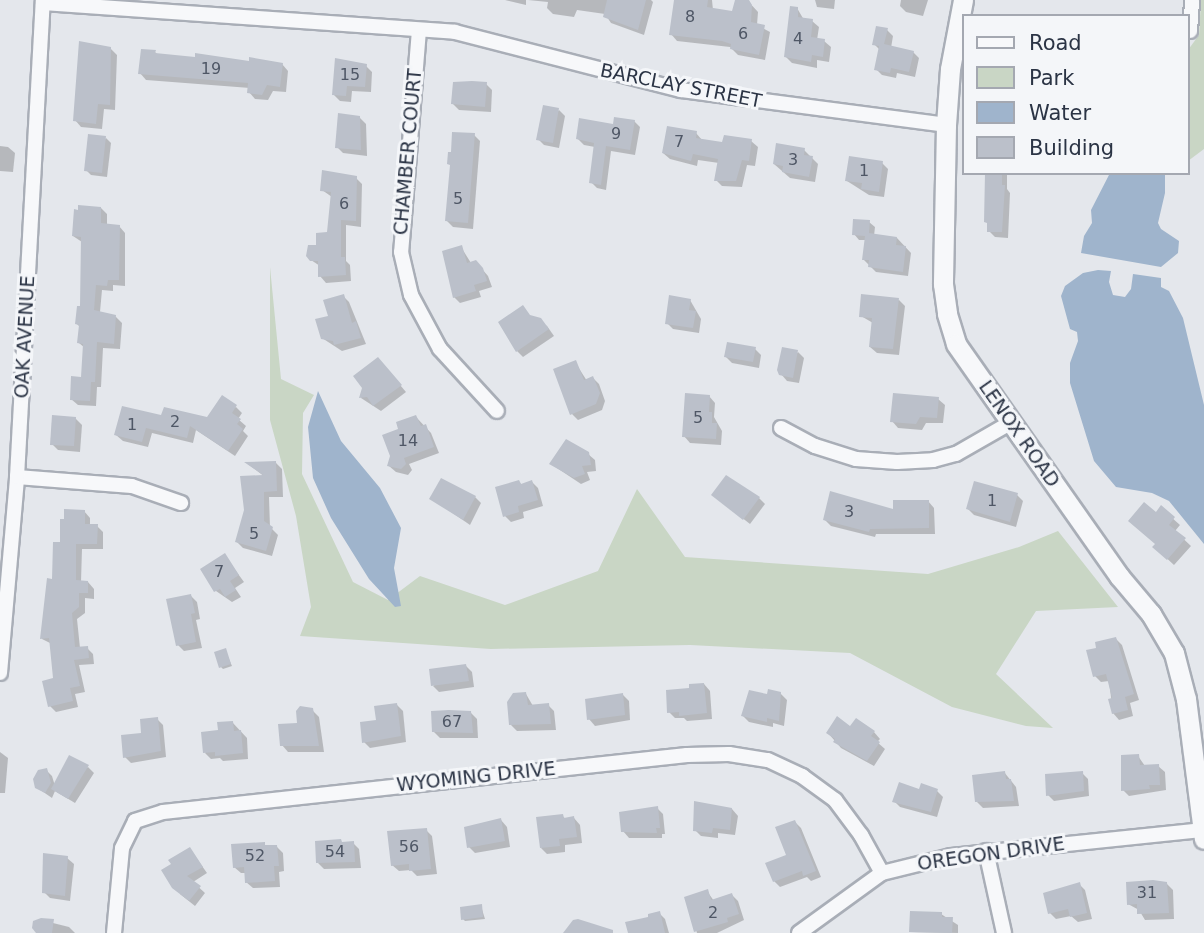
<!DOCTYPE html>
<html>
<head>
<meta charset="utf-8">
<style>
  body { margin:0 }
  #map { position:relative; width:1204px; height:933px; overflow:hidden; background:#e4e7ec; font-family:"DejaVu Sans",sans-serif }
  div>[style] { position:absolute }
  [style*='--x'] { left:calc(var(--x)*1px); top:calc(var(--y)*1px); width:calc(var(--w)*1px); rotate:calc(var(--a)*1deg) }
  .green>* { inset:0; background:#c9d6c5 }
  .water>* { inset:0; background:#9fb4cc }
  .shadow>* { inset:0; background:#0003 }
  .building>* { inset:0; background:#bbc0ca }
  .roads { filter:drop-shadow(2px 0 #a9aeb7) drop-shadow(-2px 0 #a9aeb7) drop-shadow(0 2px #a9aeb7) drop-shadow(0 -2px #a9aeb7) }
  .minor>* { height:14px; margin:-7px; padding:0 7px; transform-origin:7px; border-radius:7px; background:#f7f8fa }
  .tertiary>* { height:19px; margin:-9.5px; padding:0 9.5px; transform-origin:9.5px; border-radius:9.5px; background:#f7f8fa }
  span { translate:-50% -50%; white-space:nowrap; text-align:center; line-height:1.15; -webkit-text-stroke:6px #f4f6f9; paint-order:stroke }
  .number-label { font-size:16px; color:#4f5766 }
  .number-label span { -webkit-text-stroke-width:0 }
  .street-label { font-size:19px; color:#2b3445 }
  .legend { position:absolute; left:962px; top:14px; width:228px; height:161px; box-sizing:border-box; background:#f4f6f9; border:2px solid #a4a8b1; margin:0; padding:9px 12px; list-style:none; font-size:21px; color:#2b3445 }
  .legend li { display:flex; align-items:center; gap:14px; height:35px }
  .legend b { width:35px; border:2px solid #a4a8b1 }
</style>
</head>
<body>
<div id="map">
  <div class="green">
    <i style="clip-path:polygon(1201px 0,1204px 0,1204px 149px,1188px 161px,1188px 50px,1199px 35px)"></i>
    <i style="clip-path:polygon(270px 267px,281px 379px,314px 395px,303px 413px,302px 474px,353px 582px,388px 600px,420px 576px,505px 605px,598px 571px,637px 489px,685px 557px,928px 574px,1019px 547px,1058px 531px,1118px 607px,1036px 611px,996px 674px,1053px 728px,1026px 726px,952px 707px,850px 653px,690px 645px,491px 649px,300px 636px,311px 607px,296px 516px,270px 420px)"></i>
  </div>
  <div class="water">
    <i style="clip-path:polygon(1110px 173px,1165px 173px,1165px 193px,1158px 223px,1161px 229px,1179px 241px,1178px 253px,1161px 267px,1081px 253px,1084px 236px,1092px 223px,1091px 210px)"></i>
    <i style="clip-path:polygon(1098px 270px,1111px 271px,1109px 282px,1113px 295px,1125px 297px,1131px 289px,1133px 274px,1161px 278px,1161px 287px,1169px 291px,1183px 318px,1204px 405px,1204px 544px,1169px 501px,1152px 493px,1116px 487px,1094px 461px,1070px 383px,1070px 363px,1078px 341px,1077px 332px,1070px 329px,1061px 296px,1065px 286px,1083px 273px)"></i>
    <i style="clip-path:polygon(318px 391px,341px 441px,380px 488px,401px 528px,394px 568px,401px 606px,395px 607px,369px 579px,331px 518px,313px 478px,308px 427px)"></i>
  </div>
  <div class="shadow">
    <i style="clip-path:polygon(505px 0,526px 0,526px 5px)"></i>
    <i style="clip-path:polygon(528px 0,651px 0,653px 2px,644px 35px,611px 23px,605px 14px,577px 10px,574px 17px,553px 14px,547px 8px,548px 2px)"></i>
    <i style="clip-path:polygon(676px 0,712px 0,713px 10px,734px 13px,740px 0,747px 0,758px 12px,757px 25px,770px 32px,765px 60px,738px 55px,730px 47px,677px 41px,671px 34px)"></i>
    <i style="clip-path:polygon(815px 0,835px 0,834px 9px,817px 7px)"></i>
    <i style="clip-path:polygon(901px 0,928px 0,923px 16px,906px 12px,900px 6px)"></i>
    <i style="clip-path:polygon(797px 8px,804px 20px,812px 21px,819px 27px,817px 40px,824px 41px,831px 47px,829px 62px,817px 60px,817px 68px,792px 63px,785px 56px)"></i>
    <i style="clip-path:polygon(887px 30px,893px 36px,891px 48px,913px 52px,919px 58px,915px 77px,897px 73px,896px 78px,882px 75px,876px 69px,880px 50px,874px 44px)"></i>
    <i style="clip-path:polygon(110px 48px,117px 55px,115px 110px,104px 109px,102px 129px,81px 127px,75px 120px)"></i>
    <i style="clip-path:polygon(155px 52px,158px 55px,282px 64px,288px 71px,286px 92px,273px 91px,268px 100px,255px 99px,249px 92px,250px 88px,146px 80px,140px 73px)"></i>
    <i style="clip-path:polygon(366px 66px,372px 72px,371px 92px,352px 91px,351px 102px,340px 101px,334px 95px)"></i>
    <i style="clip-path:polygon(486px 84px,492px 90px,491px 112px,459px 110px,453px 104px)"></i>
    <i style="clip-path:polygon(559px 110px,565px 116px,559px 148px,544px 145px,538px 139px)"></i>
    <i style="clip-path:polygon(360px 118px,366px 124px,367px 156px,343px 153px,337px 147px)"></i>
    <i style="clip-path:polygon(634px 121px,640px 127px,635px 155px,611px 151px,606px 190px,597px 188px,591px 182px,595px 147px,584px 145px,578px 139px)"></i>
    <i style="clip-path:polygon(696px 133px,702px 140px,724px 144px,751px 141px,758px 147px,755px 166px,747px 165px,742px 187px,722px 186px,716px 180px,719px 163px,698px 160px,697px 166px,670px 159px,663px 153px)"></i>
    <i style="clip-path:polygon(474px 135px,480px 141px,473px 229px,453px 227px,447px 221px)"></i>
    <i style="clip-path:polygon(106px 138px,111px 143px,107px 177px,91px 175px,86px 170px)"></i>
    <i style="clip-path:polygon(0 146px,8px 147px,15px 153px,13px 172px,0 171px)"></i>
    <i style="clip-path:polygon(804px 150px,818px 164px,815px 182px,790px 178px,774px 164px)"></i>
    <i style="clip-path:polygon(882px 163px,888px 169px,884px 197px,869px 195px,847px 181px)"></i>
    <i style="clip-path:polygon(987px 173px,1007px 173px,1007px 189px,1010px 193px,1008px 238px,995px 237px,989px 231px)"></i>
    <i style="clip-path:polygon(356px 178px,362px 184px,361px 227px,346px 225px,346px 261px,350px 265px,351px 281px,326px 283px,320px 276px,320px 266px,311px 260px,328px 234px,332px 197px,322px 190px)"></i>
    <i style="clip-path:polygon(101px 208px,107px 214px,107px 225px,119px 226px,125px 233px,125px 286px,113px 285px,113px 291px,102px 290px,100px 312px,116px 317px,122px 323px,120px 349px,103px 348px,101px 387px,97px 387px,96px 406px,78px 405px,71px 399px,83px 378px,85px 348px,79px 343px,80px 327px,77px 324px,82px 308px,82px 242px,73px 236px)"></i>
    <i style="clip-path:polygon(869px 222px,875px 227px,874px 236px,897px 238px,911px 253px,908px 276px,876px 272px,863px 259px,866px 240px,859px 240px,854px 234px)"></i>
    <i style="clip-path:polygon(461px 247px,471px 263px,476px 262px,488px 276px,492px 287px,479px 291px,481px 297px,460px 303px,454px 297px)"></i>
    <i style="clip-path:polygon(343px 296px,349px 302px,366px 344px,342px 351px,322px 338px,330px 317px)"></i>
    <i style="clip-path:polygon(690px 300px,701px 319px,699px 333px,673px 329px,667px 323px)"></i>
    <i style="clip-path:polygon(899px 300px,905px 306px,899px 355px,877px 353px,870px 347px,873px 323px,861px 316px)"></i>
    <i style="clip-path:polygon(531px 317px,547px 326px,554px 336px,523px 357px,517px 351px)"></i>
    <i style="clip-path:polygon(755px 349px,761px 355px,759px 368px,732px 363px,726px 357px)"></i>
    <i style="clip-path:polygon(798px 352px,804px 358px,799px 383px,787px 381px,781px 374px)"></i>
    <i style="clip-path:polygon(575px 362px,587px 381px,593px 378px,599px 384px,605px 401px,602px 410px,578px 420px,572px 414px)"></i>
    <i style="clip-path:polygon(384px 366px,406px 392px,381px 411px,361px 398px,364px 388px)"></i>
    <i style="clip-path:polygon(709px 396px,715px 403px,714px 417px,722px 431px,721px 445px,690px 443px,684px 436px)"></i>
    <i style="clip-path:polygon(938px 399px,945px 405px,943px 423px,926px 423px,922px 430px,898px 428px,892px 421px)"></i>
    <i style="clip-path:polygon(236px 407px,242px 413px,238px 419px,246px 426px,243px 431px,248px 436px,235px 456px,196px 430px,193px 443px,152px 433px,148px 447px,123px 441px,116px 435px,163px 417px,207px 419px)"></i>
    <i style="clip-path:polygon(416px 417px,431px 433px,439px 453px,409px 464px,412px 470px,408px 475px,396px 472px,389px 466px,401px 430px)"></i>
    <i style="clip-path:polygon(75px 418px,82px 425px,80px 452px,58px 450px,52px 444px)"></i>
    <i style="clip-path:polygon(588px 454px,595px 460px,596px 471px,587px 472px,590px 480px,581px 484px,551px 464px)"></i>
    <i style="clip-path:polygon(276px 463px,282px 469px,283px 497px,269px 497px,270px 527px,278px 535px,272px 556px,243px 548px,237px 542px,265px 477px,248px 464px)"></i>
    <i style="clip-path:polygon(519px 482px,522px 485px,532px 482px,538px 488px,543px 506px,523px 512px,524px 518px,511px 522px,505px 516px)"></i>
    <i style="clip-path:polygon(713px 495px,759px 498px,765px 504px,750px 524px)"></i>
    <i style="clip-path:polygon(1017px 495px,1023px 501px,1016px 527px,974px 515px,968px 509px)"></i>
    <i style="clip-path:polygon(475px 497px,481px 503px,470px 525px,431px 498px)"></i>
    <i style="clip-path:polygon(928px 501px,934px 508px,935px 534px,876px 534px,875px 537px,831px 526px,825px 520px,895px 511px)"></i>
    <i style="clip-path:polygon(1161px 508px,1180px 525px,1175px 531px,1191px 546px,1174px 565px,1161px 553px,1157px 544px,1156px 514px)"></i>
    <i style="clip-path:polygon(84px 511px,90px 518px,90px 526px,97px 526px,103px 532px,103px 549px,82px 549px,81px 582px,88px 582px,94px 589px,94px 599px,85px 598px,85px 613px,77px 619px,80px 648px,87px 648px,93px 654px,94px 664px,79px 665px,85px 692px,75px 694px,78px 707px,56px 712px,50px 706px,55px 679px,52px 644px,42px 639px,62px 543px)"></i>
    <i style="clip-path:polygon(225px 556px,244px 582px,235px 588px,241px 597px,232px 602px,216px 591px,202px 570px)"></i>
    <i style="clip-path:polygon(191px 596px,197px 602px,200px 619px,196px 620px,202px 648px,184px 651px,178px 645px)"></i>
    <i style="clip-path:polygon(1116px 639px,1122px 645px,1139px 700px,1130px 703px,1133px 716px,1119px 720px,1113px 713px,1109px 681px,1101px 682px,1095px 676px)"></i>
    <i style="clip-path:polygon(225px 650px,232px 666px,223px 669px,221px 667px)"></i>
    <i style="clip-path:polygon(466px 666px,472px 672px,474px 687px,439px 692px,433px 686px)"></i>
    <i style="clip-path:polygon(704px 684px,710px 691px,712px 719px,687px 721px,684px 718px,675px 718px,669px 712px,691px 690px)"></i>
    <i style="clip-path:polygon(780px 693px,787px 700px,784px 726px,773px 723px,773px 727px,749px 722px,743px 716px,768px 696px)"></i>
    <i style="clip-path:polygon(526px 694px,533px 706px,548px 705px,554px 711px,556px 730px,517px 731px,511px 725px)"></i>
    <i style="clip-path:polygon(623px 695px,629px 701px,630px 720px,595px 726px,589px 719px)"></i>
    <i style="clip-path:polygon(397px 705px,403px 711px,406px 742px,370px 748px,364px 742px,378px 721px)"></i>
    <i style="clip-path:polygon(312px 710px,319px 717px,324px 752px,288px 752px,282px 745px)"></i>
    <i style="clip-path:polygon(471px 713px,477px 719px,478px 738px,440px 738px,434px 732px)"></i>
    <i style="clip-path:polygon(157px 719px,163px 725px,166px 757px,131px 763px,125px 757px)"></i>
    <i style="clip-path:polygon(232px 722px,247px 738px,248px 759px,223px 761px,220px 758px,211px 759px,205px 753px,220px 732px)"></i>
    <i style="clip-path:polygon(851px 728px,874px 732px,880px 739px,877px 742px,885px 749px,874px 766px,841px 748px,828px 733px)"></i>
    <i style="clip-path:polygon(0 752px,8px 758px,5px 793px,0 793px)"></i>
    <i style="clip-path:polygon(1138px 756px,1145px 766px,1158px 766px,1165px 772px,1166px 790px,1129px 796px,1123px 790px)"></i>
    <i style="clip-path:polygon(88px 767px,94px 773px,75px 803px,55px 791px,52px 798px,36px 787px,46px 770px,52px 776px,55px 786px)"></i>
    <i style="clip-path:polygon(1004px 772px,1016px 787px,1019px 806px,983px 808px,977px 802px)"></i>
    <i style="clip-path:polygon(1082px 773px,1088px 779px,1089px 796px,1054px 801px,1048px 795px)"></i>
    <i style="clip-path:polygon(920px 791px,937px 791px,943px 797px,937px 817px,900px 807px,894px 801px)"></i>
    <i style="clip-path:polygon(695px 803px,732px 809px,738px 816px,735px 835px,718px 833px,718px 838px,701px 836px,695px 830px)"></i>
    <i style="clip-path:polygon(657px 808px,663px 814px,665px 834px,662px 834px,662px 838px,629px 838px,623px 831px)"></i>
    <i style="clip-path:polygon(562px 816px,566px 819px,574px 818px,580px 825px,582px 843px,565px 845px,565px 852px,547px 854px,541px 848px)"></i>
    <i style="clip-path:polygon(501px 820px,507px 827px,510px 847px,475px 853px,469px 847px)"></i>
    <i style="clip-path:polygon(795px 822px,801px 828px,821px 877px,811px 881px,807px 877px,780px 887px,774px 881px,789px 856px)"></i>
    <i style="clip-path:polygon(426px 830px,432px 836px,437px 874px,417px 876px,411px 870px,399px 871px,392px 865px)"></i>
    <i style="clip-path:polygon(353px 843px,359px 849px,361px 868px,324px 869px,318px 863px)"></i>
    <i style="clip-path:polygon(277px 847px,283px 853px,284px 871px,279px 872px,280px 887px,253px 888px,246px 882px,246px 873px,241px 873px,234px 867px)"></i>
    <i style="clip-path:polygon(190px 849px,207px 873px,193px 882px,205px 893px,195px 906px,180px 894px)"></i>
    <i style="clip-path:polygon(67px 858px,74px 864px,70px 901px,50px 898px,44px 892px)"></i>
    <i style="clip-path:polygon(1166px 883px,1173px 890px,1174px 919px,1145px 920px,1139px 910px,1128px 904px)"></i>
    <i style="clip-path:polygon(1079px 884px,1085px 890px,1092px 919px,1078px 922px,1071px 916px,1056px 919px,1050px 913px)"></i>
    <i style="clip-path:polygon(707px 891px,714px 901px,732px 895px,738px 901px,744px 920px,717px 933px,697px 933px,687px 898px)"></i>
    <i style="clip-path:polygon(481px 906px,485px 919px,465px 921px,463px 919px)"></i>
    <i style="clip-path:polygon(659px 913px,665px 919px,669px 933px,629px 933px)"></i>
    <i style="clip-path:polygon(941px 914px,958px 925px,958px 933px,910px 932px)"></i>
    <i style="clip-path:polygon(41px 920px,69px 927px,75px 933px,38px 933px)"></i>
  </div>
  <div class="building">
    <i style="clip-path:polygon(607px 0,646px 0,638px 30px,603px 17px)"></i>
    <i style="clip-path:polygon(674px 0,708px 0,707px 7px,732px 11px,735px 0,749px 0,752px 5px,751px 22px,765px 25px,759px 55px,730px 49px,731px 44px,722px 41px,669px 35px)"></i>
    <i style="clip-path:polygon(790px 6px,798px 7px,798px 17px,813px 19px,811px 37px,825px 39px,823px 57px,812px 55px,811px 62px,784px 57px)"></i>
    <i style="clip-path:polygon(876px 26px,888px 28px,884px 44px,914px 51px,909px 72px,891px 68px,890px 73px,874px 70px,879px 46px,872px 45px)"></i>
    <i style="clip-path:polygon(79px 41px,111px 47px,110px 105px,98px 104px,96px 124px,73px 121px)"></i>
    <i style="clip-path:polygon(141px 49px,156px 50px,155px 53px,195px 57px,195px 53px,249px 61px,249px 57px,283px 63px,280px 87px,267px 85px,262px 95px,247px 93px,248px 83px,138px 74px)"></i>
    <i style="clip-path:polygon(335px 58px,367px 64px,365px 87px,347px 86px,346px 96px,332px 95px)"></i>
    <i style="clip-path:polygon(472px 81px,487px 82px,485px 107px,451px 104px,453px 82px)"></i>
    <i style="clip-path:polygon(543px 105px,559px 108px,553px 143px,536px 140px)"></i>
    <i style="clip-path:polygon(338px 113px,360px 116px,361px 150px,335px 148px)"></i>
    <i style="clip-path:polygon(614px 117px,635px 120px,630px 150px,606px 146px,601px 185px,589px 183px,594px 143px,576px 139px,579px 118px,613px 124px)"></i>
    <i style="clip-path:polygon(667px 126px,697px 131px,696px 138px,722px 142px,724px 135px,752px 139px,749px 161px,742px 160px,736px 181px,714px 181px,718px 159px,693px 154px,691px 161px,662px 153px)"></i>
    <i style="clip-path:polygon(452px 132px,475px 133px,468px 223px,445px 221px,450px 165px,447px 164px,448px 152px,451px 152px)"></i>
    <i style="clip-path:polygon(88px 134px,106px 136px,102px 173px,84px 171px)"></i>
    <i style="clip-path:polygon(776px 143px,805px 148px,804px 155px,813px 156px,809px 177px,782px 172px,783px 166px,773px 164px)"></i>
    <i style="clip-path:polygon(849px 156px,883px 161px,879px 192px,861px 189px,862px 183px,845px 181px)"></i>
    <i style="clip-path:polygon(322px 170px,357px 176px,356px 221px,341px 220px,341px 257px,345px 257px,346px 275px,318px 277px,318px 261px,310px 261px,306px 256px,308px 245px,316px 245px,316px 233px,327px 232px,331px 192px,320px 191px)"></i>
    <i style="clip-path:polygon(985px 173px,1002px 173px,1002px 185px,1005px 185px,1002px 232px,987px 232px,987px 223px,984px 222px)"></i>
    <i style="clip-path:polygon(78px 205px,101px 207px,101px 223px,120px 225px,119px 280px,108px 280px,107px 286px,96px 285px,94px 310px,116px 315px,114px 344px,97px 342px,95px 382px,91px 382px,90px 401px,70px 400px,71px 376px,81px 377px,83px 344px,77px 343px,79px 325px,75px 324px,77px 306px,80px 306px,81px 237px,72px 236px,74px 209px,78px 210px)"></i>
    <i style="clip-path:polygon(853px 219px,870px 220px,869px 233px,897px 237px,896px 245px,906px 246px,903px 272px,868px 267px,869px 260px,862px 260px,865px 236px,852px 235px)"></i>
    <i style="clip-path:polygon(462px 245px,467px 263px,476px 260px,483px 268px,487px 281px,474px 285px,476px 291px,453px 298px,442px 251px)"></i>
    <i style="clip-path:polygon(344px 294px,352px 323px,356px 321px,361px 338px,334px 345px,333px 341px,321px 339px,315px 319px,328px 316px,323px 300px)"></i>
    <i style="clip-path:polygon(861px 294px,899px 298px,893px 349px,869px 347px,872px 318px,859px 317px)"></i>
    <i style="clip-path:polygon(669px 295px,691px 299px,689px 310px,696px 311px,693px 328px,665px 324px)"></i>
    <i style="clip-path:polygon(523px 305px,530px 315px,541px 318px,549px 329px,516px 352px,498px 322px)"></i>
    <i style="clip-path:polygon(727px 342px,756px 347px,753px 362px,724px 357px)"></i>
    <i style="clip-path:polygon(782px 347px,798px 350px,793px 378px,779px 375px,777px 370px)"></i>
    <i style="clip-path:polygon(378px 357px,402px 385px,373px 406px,367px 397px,359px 398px,362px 388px,353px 376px)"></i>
    <i style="clip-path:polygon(576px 360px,584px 380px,593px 376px,600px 393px,596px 404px,570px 415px,553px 369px)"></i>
    <i style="clip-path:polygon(685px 393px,710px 395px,709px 412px,712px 412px,712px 423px,717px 423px,716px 439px,682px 437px)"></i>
    <i style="clip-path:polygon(893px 393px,939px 397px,937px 418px,920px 417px,916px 424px,890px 422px)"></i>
    <i style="clip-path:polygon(222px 395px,237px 405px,232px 413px,241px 419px,237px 424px,243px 429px,228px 451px,190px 426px,187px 438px,146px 428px,142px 442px,114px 435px,122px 406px,161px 415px,164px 407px,207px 417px)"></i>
    <i style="clip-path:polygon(52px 415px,76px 417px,74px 446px,50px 445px)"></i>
    <i style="clip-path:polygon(416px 415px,421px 426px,426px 424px,434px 447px,404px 458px,406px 464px,401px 469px,387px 466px,390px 456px,382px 435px,398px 429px,396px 422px)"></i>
    <i style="clip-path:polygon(566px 439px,589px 452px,591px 465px,582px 466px,585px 474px,574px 478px,549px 464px)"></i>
    <i style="clip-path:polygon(276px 461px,277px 491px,264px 492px,264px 521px,273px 527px,266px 551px,235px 542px,244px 510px,240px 476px,263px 475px,244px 462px)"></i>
    <i style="clip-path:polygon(726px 475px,760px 497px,743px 520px,711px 495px)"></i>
    <i style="clip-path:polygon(441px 478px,476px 496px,463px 520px,429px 499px)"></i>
    <i style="clip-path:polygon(519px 480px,521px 484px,532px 480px,538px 500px,518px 506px,519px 512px,503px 517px,495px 487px)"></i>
    <i style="clip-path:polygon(974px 481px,1018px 493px,1010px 522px,966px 509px)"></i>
    <i style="clip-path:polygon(830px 491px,893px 509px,893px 500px,929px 500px,929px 528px,870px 529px,869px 532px,823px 520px)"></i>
    <i style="clip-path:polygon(1144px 502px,1156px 512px,1161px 505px,1175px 517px,1169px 525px,1186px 538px,1167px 560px,1152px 547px,1155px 544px,1128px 521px)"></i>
    <i style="clip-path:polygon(64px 509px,85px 510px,85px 524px,98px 524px,97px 544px,76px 544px,76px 580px,88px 581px,88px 593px,79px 593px,79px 607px,72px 613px,75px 647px,88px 646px,89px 658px,74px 660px,80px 686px,70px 688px,73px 701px,48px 707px,42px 681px,53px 678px,49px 638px,40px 639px,47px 578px,52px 579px,53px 542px,60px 542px,60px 519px,64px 519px)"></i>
    <i style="clip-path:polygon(225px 553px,239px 575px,230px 581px,236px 590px,225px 597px,220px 589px,214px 592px,200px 569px)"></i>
    <i style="clip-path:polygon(191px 594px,195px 613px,191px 614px,196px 642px,176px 646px,166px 599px)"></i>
    <i style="clip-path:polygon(1116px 637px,1134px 694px,1125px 697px,1128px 710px,1112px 714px,1108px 699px,1112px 698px,1106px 674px,1093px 677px,1086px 650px,1096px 648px,1095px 642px)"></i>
    <i style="clip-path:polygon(226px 648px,231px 664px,219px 668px,214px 652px)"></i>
    <i style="clip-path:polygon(466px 664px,469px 681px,431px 686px,429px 669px)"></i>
    <i style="clip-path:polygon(704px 683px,707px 713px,679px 716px,679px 712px,667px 713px,666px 690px,689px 688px,689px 684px)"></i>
    <i style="clip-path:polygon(768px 689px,781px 692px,779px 721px,767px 718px,767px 722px,741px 716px,749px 690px,767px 694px)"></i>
    <i style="clip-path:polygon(526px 692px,528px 705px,549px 703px,551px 724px,509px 725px,507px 702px,513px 693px)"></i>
    <i style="clip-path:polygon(623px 693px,625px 715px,587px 720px,585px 699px)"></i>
    <i style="clip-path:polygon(397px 703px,401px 736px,362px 743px,360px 722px,376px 720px,374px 706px)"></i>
    <i style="clip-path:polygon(300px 706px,313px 708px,319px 746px,280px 746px,278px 724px,297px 723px,296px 711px)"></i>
    <i style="clip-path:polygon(449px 710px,471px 711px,473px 733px,432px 732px,431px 711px)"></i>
    <i style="clip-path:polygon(837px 716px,850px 726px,856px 718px,875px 731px,871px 736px,880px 742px,867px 761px,833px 742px,835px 739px,826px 733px)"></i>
    <i style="clip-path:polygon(158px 717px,161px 751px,123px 758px,121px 735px,141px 733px,140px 719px)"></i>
    <i style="clip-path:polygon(233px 721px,234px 731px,241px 730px,243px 753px,215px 756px,215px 752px,203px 753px,201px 732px,218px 730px,217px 722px)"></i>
    <i style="clip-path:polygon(1139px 754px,1140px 765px,1159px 764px,1160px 785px,1149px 785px,1150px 789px,1121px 791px,1121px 755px)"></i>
    <i style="clip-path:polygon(69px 755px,89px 765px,68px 799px,51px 789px)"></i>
    <i style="clip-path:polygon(47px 768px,51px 783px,45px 793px,35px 788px,33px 779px,38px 770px)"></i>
    <i style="clip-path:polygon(1005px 771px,1006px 779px,1011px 779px,1014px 801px,975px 802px,972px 775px)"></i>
    <i style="clip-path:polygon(1083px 771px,1084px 791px,1046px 796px,1045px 774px)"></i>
    <i style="clip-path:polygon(899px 782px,919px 789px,921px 783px,938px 789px,931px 812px,892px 802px)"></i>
    <i style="clip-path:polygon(694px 801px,732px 808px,730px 830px,713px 828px,712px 833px,693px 831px)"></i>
    <i style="clip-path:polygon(658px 806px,660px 828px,656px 828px,657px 833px,621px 832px,619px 812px)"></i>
    <i style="clip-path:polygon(563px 814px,564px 818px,574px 816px,577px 837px,559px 839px,560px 846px,540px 848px,536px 817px)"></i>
    <i style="clip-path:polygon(501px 818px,505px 841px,467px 848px,464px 827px)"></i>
    <i style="clip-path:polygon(795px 820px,816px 871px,803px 876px,802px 871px,773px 882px,765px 863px,786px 855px,775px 827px)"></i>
    <i style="clip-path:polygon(427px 828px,431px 869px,409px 871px,409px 864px,391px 866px,387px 831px)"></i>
    <i style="clip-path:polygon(341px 839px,342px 842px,354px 841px,355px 862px,316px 863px,315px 841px)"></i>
    <i style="clip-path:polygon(265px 842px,265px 845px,277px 845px,279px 866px,274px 866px,275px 881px,245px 883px,244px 867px,233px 868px,231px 844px)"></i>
    <i style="clip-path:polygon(190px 847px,203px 867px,187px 876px,201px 886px,189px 901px,172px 888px,161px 870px,171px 864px,168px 860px)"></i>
    <i style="clip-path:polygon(43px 853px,68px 856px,65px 896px,42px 893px)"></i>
    <i style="clip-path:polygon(1153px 880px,1167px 882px,1169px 913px,1137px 914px,1137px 904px,1127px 905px,1126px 882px)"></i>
    <i style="clip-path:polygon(1080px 882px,1087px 913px,1070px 917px,1068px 909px,1048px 914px,1043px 893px)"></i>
    <i style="clip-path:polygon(708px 889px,711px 900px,732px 893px,739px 914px,727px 918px,728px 922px,694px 932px,684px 897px)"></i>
    <i style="clip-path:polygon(482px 904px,483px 917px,461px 920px,460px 907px)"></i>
    <i style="clip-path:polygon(660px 911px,665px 933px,628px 933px,625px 922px,648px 917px,648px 914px)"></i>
    <i style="clip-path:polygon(910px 911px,942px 912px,942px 917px,953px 917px,952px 933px,909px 932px)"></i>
    <i style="clip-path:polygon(41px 918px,54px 919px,52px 933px,36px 933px,32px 928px,33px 921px)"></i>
    <i style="clip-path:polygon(578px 919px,613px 930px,613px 933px,563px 933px,573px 920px)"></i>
  </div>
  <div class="roads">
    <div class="minor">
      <i style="--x:43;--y:3;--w:413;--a:4"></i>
      <i style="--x:455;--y:32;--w:233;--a:14.4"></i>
      <i style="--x:681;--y:90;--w:267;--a:7.5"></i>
      <i style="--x:419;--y:30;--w:223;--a:94.6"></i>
      <i style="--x:401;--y:252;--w:44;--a:76.9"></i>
      <i style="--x:411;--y:295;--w:61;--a:61.8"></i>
      <i style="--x:440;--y:349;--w:84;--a:47.4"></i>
      <i style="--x:1190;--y:31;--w:31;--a:-86"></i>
      <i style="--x:781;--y:428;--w:38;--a:28"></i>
      <i style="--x:815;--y:446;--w:43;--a:17.6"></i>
      <i style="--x:856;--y:459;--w:41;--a:4.2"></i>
      <i style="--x:897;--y:462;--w:36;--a:-3"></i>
      <i style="--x:933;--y:460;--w:24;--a:-15"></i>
      <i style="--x:956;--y:454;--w:62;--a:-29.9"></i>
      <i style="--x:17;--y:477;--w:115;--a:4.5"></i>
      <i style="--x:132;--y:486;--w:52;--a:19.1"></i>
      <i style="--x:0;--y:673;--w:197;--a:-85"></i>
      <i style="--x:17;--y:477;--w:478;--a:-86.9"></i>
      <i style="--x:986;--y:851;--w:84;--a:77.6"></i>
      <i style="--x:114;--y:933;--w:85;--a:-84.6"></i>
      <i style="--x:122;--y:848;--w:30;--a:-64"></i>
      <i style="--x:135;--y:821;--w:29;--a:-18"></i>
      <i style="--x:163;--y:812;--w:527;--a:-6.21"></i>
      <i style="--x:687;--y:755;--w:42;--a:-1.4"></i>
      <i style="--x:729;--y:754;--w:39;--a:9"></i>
      <i style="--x:768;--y:760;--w:38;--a:25"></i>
      <i style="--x:802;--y:776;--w:41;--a:36"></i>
      <i style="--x:835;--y:800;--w:44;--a:53.4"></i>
      <i style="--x:861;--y:835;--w:43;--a:61.1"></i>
      <i style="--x:799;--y:933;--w:102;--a:-35.9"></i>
      <i style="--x:882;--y:873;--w:71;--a:-13.8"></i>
      <i style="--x:951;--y:856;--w:252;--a:-5.9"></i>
    </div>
    <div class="tertiary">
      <i style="--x:963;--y:0;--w:70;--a:100.7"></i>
      <i style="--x:950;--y:69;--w:56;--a:94.1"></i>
      <i style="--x:946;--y:125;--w:159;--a:91.1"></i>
      <i style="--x:943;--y:284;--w:30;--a:82"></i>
      <i style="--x:947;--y:314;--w:31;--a:73"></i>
      <i style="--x:956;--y:344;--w:284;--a:54.9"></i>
      <i style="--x:1119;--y:576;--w:50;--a:49.9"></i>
      <i style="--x:1151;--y:614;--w:45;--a:59.5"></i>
      <i style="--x:1174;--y:653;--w:48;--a:75.4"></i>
      <i style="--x:1186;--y:699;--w:141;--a:82.7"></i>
    </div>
  </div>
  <div class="number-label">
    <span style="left:690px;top:17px">8</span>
    <span style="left:743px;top:34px">6</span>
    <span style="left:798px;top:39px">4</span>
    <span style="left:211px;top:69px">19</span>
    <span style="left:350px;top:75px">15</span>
    <span style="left:616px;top:134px">9</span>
    <span style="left:679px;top:142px">7</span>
    <span style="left:793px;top:160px">3</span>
    <span style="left:864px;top:171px">1</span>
    <span style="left:458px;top:199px">5</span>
    <span style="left:344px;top:204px">6</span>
    <span style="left:698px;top:418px">5</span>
    <span style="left:175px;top:422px">2</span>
    <span style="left:132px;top:425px">1</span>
    <span style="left:408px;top:441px">14</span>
    <span style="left:992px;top:501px">1</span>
    <span style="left:849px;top:512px">3</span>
    <span style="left:254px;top:534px">5</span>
    <span style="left:219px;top:572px">7</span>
    <span style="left:452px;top:722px">67</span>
    <span style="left:409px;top:847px">56</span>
    <span style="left:335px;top:852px">54</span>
    <span style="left:255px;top:856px">52</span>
    <span style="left:1147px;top:893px">31</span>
    <span style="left:713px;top:913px">2</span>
  </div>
  <div class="street-label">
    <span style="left:681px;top:86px;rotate:11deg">BARCLAY STREET</span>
    <span style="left:408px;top:152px;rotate:-85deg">CHAMBER COURT</span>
    <span style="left:25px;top:337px;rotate:-87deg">OAK AVENUE</span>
    <span style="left:1019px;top:434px;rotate:55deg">LENOX ROAD</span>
    <span style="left:476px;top:777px;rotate:-6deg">WYOMING DRIVE</span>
    <span style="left:991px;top:854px;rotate:-8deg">OREGON DRIVE</span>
  </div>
  <ul class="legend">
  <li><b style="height:9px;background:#f7f8fa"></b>Road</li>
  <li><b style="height:19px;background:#c9d6c5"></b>Park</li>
  <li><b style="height:19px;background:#9fb4cc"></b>Water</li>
  <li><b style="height:19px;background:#bbc0ca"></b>Building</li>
  </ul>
</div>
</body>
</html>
